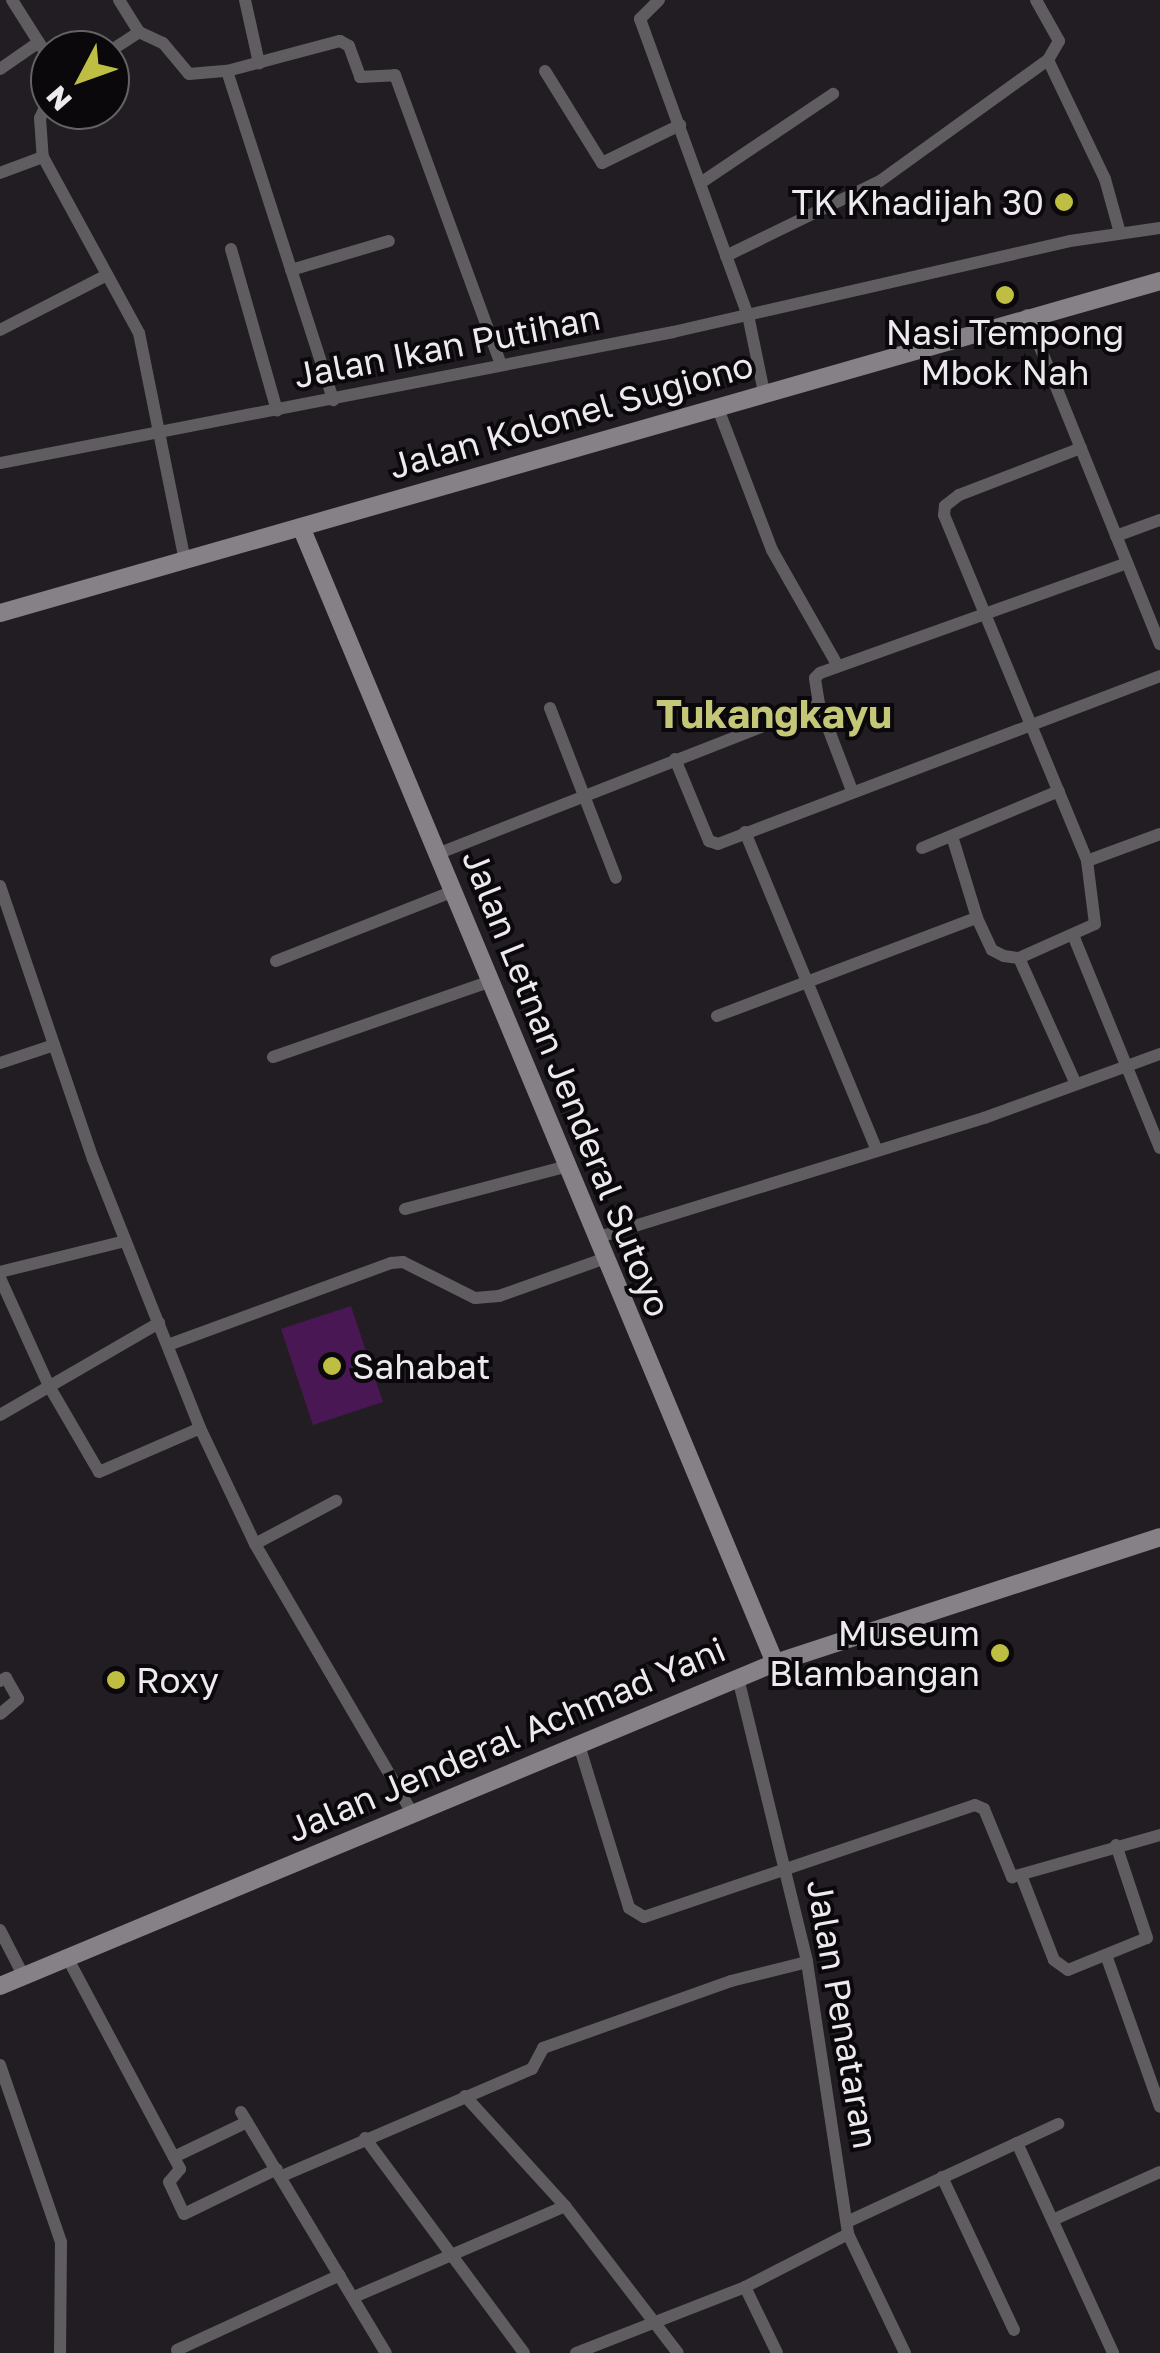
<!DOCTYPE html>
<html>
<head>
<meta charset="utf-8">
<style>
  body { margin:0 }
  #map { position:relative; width:1160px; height:2353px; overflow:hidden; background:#221d23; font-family:"Golos Text",sans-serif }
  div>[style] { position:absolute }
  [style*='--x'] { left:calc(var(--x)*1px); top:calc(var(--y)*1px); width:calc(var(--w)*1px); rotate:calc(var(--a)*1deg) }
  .green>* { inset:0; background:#491854 }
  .minor>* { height:12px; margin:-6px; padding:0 6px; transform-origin:6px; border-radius:6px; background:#605d61 }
  .secondary>* { height:18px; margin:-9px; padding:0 9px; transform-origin:9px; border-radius:9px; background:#858186 }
  .dots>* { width:28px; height:28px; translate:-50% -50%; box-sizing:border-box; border:5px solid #0a080b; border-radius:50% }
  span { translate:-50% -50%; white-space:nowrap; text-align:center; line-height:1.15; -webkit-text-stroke:8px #0a080b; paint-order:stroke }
  .poi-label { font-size:35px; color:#ede9ee }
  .right { translate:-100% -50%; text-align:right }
  .left { translate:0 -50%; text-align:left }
  .street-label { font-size:35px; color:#ede9ee }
  .quarter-label { font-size:40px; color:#c4c678; font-weight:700 }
  .north { position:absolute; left:30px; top:30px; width:100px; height:100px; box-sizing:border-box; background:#0a080b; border:2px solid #656266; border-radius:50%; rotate:229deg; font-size:28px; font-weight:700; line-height:40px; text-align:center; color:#ede9ee }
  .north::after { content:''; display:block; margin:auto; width:35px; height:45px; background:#bebf42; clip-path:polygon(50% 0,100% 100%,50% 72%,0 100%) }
</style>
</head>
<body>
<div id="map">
  <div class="green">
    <i style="clip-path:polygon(351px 1306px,383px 1402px,313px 1425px,281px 1329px)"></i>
  </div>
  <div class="minor">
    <i style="--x:12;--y:0;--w:71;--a:57.7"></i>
    <i style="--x:119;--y:0;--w:38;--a:58"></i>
    <i style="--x:139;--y:32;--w:26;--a:25"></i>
    <i style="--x:163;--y:43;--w:40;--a:50"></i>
    <i style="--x:189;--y:74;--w:38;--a:-5"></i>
    <i style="--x:227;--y:71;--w:117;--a:-14.9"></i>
    <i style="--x:340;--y:41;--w:10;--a:29"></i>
    <i style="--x:349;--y:46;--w:33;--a:70"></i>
    <i style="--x:360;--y:77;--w:35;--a:-3"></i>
    <i style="--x:395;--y:75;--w:308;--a:69.9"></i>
    <i style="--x:245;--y:0;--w:65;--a:77.5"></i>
    <i style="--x:659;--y:0;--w:27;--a:135"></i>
    <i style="--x:640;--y:19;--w:315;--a:70"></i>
    <i style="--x:748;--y:315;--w:79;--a:78.3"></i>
    <i style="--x:1036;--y:0;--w:47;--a:60.7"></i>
    <i style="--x:1059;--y:41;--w:22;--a:120"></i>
    <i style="--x:1048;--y:60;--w:132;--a:64.4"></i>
    <i style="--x:1105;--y:179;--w:56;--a:74.5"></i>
    <i style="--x:110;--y:51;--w:35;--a:-33"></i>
    <i style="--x:0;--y:69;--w:47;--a:-34.7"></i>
    <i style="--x:227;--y:71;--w:346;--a:72.1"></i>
    <i style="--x:545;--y:71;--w:108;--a:58.2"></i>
    <i style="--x:602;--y:163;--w:87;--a:-26"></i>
    <i style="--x:50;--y:96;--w:24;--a:114"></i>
    <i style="--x:40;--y:118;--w:39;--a:86"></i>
    <i style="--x:43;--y:157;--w:200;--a:61.4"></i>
    <i style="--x:139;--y:333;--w:233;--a:78.6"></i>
    <i style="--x:0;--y:173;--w:46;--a:-20.4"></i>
    <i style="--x:702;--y:182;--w:158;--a:-33.9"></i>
    <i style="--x:231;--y:249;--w:168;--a:74.1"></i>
    <i style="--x:726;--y:256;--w:171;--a:-26"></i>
    <i style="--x:880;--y:181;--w:207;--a:-35.8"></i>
    <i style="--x:291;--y:270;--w:102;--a:-16.5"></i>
    <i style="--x:1027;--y:315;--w:355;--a:68"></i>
    <i style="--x:0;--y:330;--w:120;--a:-27.2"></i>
    <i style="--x:717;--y:406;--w:154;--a:69.1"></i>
    <i style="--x:772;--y:550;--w:133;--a:60.4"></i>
    <i style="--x:1081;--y:448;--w:131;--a:158.9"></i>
    <i style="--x:959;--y:495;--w:18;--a:142"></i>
    <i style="--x:945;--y:506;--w:9;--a:96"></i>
    <i style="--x:944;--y:515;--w:374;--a:67.5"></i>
    <i style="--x:1087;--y:861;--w:78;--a:-20.3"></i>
    <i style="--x:0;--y:463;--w:686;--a:-11.01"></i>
    <i style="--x:673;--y:332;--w:407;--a:-12.9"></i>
    <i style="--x:1070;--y:241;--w:91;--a:-8.2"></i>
    <i style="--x:1116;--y:536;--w:47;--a:-20"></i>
    <i style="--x:550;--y:708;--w:182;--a:68.8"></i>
    <i style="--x:675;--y:759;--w:89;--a:67.5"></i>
    <i style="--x:709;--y:841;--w:9;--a:18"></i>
    <i style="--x:718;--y:844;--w:473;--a:-20.8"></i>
    <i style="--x:851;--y:788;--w:90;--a:-110.9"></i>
    <i style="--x:819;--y:704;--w:26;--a:-99"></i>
    <i style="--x:815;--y:678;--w:7;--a:-45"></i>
    <i style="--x:820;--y:673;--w:326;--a:-19.7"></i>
    <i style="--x:745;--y:832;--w:344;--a:67.5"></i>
    <i style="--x:952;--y:836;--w:86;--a:73"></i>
    <i style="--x:977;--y:918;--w:35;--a:65"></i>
    <i style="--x:992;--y:950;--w:13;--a:27"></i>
    <i style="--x:1004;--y:956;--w:15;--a:8"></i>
    <i style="--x:1019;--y:958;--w:83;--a:-24.1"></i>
    <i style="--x:1095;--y:924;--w:64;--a:-97.2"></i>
    <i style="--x:922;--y:848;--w:148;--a:-22.6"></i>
    <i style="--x:437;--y:854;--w:410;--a:-21.4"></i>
    <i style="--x:0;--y:886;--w:288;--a:71.2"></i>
    <i style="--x:93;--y:1159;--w:289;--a:68.3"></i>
    <i style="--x:200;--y:1428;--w:128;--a:64.6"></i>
    <i style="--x:255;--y:1544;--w:311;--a:59.7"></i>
    <i style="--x:1073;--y:935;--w:230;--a:67.8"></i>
    <i style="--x:1019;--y:958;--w:138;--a:65.7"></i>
    <i style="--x:276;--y:961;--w:188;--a:-21.5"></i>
    <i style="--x:717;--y:1016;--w:278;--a:-20.7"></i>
    <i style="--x:273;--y:1057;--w:228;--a:-19.2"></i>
    <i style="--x:0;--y:1063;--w:57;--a:-18.4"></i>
    <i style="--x:405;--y:1209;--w:169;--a:-14.8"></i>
    <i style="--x:596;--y:1238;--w:406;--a:-17.2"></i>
    <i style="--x:984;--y:1118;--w:187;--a:-20"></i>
    <i style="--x:0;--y:1272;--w:129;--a:-13.9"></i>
    <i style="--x:0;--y:1278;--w:119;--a:65.6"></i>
    <i style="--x:49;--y:1386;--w:99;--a:59.8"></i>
    <i style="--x:99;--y:1472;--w:110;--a:-23.5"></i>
    <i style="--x:168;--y:1345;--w:238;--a:-20.2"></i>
    <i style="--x:391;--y:1263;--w:12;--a:-5"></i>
    <i style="--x:403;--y:1262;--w:80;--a:26.6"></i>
    <i style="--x:475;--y:1298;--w:24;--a:-5"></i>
    <i style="--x:499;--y:1296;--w:110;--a:-19.6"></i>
    <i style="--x:0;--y:1415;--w:184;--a:-30.1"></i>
    <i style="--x:255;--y:1544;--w:92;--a:-28"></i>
    <i style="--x:738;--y:1678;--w:292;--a:76.3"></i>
    <i style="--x:807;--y:1962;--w:275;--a:81.4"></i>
    <i style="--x:848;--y:2234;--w:132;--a:64.4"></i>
    <i style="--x:0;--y:1681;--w:7;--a:-27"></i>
    <i style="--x:6;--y:1678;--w:24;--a:60"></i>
    <i style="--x:18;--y:1699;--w:23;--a:140"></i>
    <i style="--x:579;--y:1745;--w:170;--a:72.9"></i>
    <i style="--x:629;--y:1908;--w:17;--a:31"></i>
    <i style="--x:644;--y:1917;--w:349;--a:-18.7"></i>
    <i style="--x:975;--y:1805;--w:10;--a:24"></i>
    <i style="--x:984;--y:1809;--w:74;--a:67.6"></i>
    <i style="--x:1012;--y:1877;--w:154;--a:-15.8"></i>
    <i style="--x:1021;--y:1875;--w:91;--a:68.8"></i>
    <i style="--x:1054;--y:1960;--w:17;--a:36"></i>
    <i style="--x:1068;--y:1970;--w:85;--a:-22.1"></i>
    <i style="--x:1147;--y:1938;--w:98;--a:-108.4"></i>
    <i style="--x:0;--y:1930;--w:53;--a:62.9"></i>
    <i style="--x:1106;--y:1955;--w:161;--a:70.4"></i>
    <i style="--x:68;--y:1959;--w:238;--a:61.9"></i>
    <i style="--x:180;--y:2169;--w:17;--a:130"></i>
    <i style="--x:169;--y:2182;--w:35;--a:65"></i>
    <i style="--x:184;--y:2214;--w:103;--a:-25.8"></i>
    <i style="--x:0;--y:2065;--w:187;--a:71"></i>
    <i style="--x:61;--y:2242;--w:111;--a:90.5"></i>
    <i style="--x:465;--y:2096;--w:149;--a:47.7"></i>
    <i style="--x:565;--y:2206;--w:185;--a:52.5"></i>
    <i style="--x:241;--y:2112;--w:281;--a:59"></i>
    <i style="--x:365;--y:2138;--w:267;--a:53.5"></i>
    <i style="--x:1017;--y:2143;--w:231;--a:65.4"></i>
    <i style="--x:174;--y:2157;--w:81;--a:-25.6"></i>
    <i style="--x:282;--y:2176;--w:272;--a:-23.2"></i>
    <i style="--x:532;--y:2069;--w:24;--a:-62"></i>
    <i style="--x:543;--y:2048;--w:200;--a:-19.6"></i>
    <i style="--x:731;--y:1981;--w:78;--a:-14"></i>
    <i style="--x:942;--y:2177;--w:169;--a:64.8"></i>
    <i style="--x:1055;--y:2219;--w:115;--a:-24.1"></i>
    <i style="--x:847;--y:2222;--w:233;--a:-24.9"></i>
    <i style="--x:745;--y:2287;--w:73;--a:64.1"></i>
    <i style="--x:354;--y:2297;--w:230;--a:-23.3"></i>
    <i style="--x:177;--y:2350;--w:179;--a:-24.7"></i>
    <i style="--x:576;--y:2353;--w:181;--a:-21.3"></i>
    <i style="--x:745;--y:2287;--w:116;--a:-27.2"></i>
  </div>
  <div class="secondary">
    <i style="--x:301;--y:527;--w:1231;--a:67.35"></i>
    <i style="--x:0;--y:613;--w:1207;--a:-15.97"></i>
    <i style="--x:0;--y:1986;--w:840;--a:-22.63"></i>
    <i style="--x:775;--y:1663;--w:405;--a:-18.1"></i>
  </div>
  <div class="dots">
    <i style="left:1064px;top:202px;background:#bebf42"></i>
    <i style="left:1005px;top:295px;background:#bebf42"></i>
    <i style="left:332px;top:1366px;background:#bebf42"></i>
    <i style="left:1000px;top:1653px;background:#bebf42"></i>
    <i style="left:116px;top:1680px;background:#bebf42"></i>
  </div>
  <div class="poi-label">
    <span class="right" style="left:1044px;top:202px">TK Khadijah 30</span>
    <span style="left:1005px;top:352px">Nasi Tempong<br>Mbok Nah</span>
    <span class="left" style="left:352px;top:1366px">Sahabat</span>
    <span class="right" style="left:980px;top:1653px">Museum<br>Blambangan</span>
    <span class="left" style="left:136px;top:1680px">Roxy</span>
  </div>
  <div class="street-label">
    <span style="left:447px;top:346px;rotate:-11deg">Jalan Ikan Putihan</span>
    <span style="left:571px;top:415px;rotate:-16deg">Jalan Kolonel Sugiono</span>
    <span style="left:567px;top:1083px;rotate:68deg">Jalan Letnan Jenderal Sutoyo</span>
    <span style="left:506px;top:1739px;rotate:-23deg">Jalan Jenderal Achmad Yani</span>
    <span style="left:843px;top:2014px;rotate:80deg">Jalan Penataran</span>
  </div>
  <div class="quarter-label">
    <span style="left:774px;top:713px">Tukangkayu</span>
  </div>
  <div class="north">N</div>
</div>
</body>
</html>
